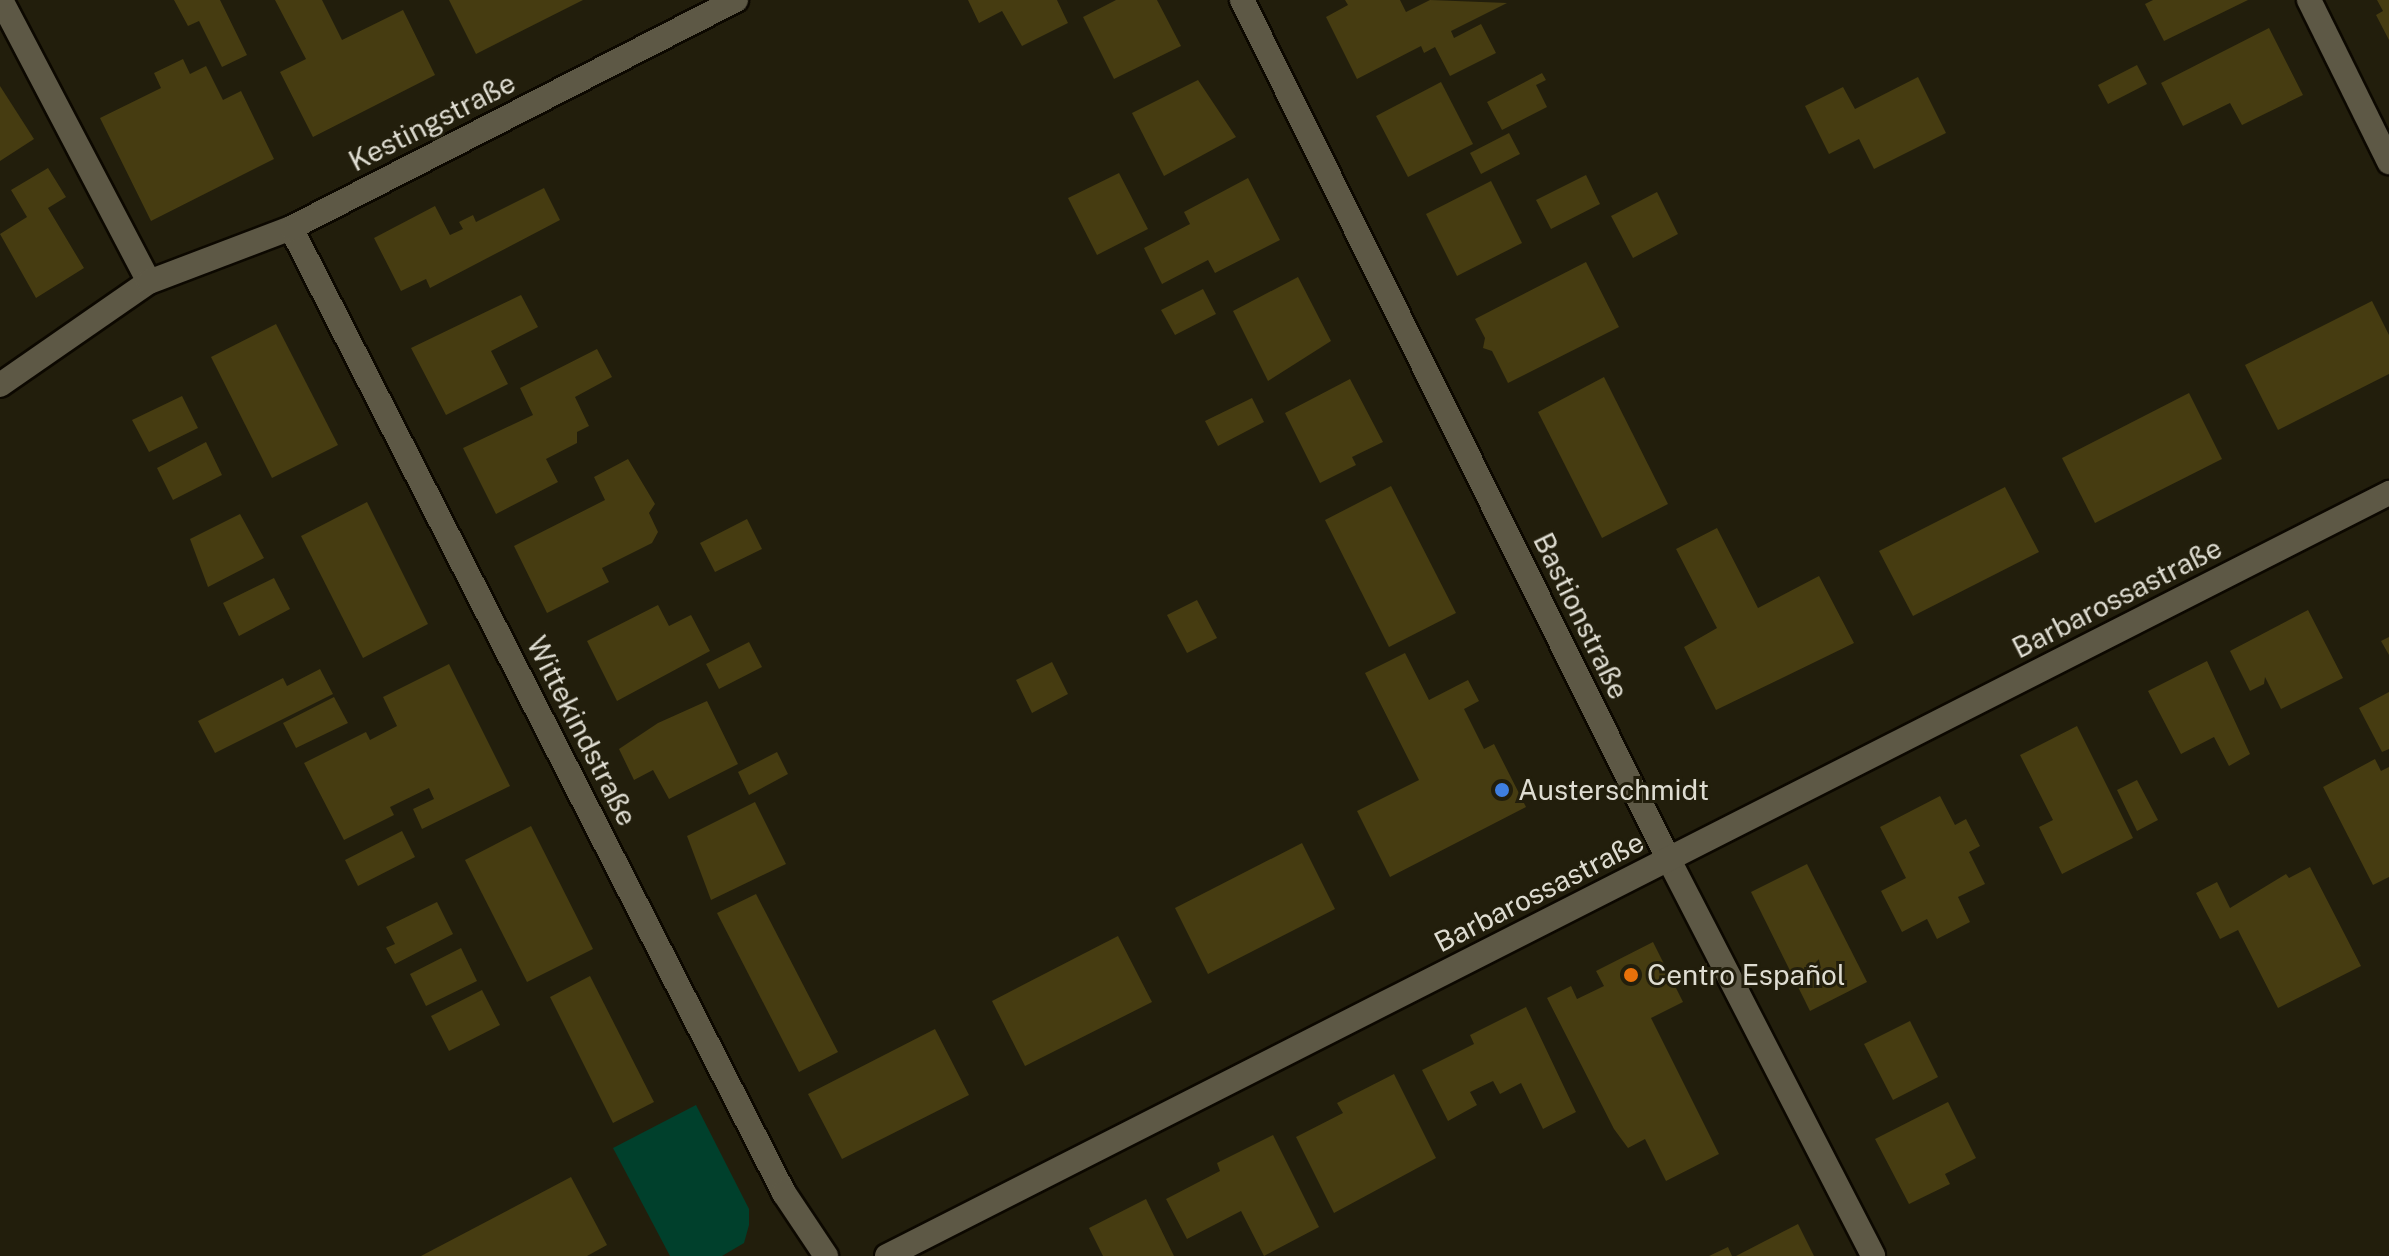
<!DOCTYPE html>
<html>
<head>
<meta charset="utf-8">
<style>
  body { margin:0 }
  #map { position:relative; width:2389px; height:1256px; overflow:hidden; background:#221e0c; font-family:"Public Sans",sans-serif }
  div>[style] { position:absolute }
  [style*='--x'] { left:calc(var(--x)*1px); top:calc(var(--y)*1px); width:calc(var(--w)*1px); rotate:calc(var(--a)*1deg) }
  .green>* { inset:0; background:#00402c }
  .building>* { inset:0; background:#463c11 }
  .roads { filter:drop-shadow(2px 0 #0c0800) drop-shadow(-2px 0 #0c0800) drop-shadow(0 2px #0c0800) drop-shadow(0 -2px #0c0800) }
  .minor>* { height:24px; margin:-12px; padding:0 12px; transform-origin:12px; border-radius:12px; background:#5d5845 }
  .dots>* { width:22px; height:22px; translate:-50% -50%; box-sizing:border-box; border:4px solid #221e0c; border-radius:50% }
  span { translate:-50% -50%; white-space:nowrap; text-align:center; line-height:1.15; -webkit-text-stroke:6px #221e0c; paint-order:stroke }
  .street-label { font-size:28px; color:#dedcd1 }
  .poi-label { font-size:28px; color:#dedcd1 }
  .left { translate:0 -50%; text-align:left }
</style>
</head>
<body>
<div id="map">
  <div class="green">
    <i style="clip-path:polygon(696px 1105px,749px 1209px,749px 1225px,744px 1243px,722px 1256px,670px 1256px,613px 1148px)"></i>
  </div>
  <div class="building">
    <i style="clip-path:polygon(174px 0,220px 0,247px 55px,222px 67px,199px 21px,188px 26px)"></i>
    <i style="clip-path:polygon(275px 0,322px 0,342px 40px,403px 10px,435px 75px,313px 137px,280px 72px,306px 59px)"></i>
    <i style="clip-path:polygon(449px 0,583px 0,476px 54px)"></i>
    <i style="clip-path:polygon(968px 0,1057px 0,1068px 23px,1022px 46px,1002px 11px,979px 23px)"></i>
    <i style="clip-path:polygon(1116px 0,1157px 0,1181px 46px,1114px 79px,1083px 17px)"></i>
    <i style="clip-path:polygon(1345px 0,1400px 0,1406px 12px,1430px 0,1507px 3px,1451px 31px,1454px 38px,1481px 24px,1496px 53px,1450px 76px,1435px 47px,1424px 53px,1421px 46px,1357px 79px,1326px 17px,1348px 5px)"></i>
    <i style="clip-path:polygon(2153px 0,2248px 0,2164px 41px,2145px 4px)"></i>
    <i style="clip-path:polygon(2377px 0,2389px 0,2389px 40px,2376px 15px,2383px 11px)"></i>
    <i style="clip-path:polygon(2269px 28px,2303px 95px,2242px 125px,2230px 103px,2183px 126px,2161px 83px)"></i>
    <i style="clip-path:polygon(183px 59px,190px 74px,206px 66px,223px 100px,241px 91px,274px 159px,151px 221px,100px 118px,161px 88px,154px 73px)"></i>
    <i style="clip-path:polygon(2137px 65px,2147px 84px,2108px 104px,2098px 85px)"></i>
    <i style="clip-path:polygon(1542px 73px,1546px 80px,1536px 85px,1547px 107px,1502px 130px,1487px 102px)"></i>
    <i style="clip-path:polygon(1918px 77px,1946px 133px,1874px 169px,1859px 139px,1829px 154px,1805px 106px,1843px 87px,1855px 109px)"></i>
    <i style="clip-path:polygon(1198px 80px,1236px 137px,1164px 176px,1132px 113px)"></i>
    <i style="clip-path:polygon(1441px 82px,1473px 144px,1408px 177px,1376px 116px)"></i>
    <i style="clip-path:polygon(0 86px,34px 139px,0 161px)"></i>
    <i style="clip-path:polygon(1509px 133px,1520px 154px,1481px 174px,1470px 153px)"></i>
    <i style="clip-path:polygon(48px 168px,66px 197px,48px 208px,84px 268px,36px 298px,0 234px,27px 217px,11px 190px)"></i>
    <i style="clip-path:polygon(1119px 173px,1148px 229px,1097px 255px,1068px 198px)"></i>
    <i style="clip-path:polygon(1586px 175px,1600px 204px,1551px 229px,1536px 200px)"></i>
    <i style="clip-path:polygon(1248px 178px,1280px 240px,1215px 273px,1208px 260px,1162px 284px,1144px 248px,1190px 224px,1184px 212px)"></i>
    <i style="clip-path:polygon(1491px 181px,1522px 243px,1457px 276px,1426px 214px)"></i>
    <i style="clip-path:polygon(544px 188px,560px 220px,430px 288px,426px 279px,401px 291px,374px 238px,435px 206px,450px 235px,463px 229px,459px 222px,473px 215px,476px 222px)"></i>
    <i style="clip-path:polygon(1657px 192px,1678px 234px,1633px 258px,1611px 216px)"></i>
    <i style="clip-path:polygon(1586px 262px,1619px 327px,1508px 383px,1492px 351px,1483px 348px,1485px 338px,1475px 319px)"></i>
    <i style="clip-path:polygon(1298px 277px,1331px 341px,1268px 381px,1233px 311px)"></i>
    <i style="clip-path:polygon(1203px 289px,1216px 314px,1175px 335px,1161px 310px)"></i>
    <i style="clip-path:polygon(521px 295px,538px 327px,491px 351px,508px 384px,446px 415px,411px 348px)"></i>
    <i style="clip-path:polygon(2372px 301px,2389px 335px,2389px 374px,2278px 430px,2245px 365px)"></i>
    <i style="clip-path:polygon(276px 324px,338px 445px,272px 478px,211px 357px)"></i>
    <i style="clip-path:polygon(597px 349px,612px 377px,575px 397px,589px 426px,577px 432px,577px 443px,546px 459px,558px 482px,496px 514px,463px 448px,533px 415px,520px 388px)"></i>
    <i style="clip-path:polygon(1604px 377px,1668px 504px,1602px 538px,1538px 412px)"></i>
    <i style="clip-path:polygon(1350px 379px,1383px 442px,1352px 457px,1356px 465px,1320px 483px,1285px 413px)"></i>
    <i style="clip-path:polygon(2189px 393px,2222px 459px,2095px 523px,2062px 458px)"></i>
    <i style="clip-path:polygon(182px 396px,198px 428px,149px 452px,132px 420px)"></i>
    <i style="clip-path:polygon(1252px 398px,1264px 422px,1218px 446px,1205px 421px)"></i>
    <i style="clip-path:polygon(206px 442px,222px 475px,173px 500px,157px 468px)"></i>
    <i style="clip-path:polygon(628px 459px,655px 504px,649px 513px,658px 532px,652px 543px,602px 568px,609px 582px,547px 613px,514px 546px,605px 500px,594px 477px)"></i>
    <i style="clip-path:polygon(1391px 486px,1456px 613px,1389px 647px,1325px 520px)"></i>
    <i style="clip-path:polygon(2005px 487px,2039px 552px,1913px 616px,1879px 551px)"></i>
    <i style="clip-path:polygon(367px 502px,428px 624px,363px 658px,301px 536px)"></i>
    <i style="clip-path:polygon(240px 514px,264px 558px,208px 587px,190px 539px)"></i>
    <i style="clip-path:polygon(747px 519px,762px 549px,715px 572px,700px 543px)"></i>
    <i style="clip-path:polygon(1717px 528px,1758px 608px,1819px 576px,1854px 643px,1716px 710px,1684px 647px,1717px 628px,1676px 549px)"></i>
    <i style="clip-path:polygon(274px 578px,290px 609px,239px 636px,223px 603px)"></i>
    <i style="clip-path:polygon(1197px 600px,1217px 638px,1187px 653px,1167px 615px)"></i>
    <i style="clip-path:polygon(658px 605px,669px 626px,691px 615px,710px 651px,617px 701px,587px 641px)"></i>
    <i style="clip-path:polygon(2308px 610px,2343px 678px,2281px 709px,2265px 677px,2264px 684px,2250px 691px,2230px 651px)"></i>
    <i style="clip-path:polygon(2389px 637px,2389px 655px,2381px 641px)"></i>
    <i style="clip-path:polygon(749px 642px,762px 667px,719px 689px,706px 664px)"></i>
    <i style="clip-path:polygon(1405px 653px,1429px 700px,1468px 680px,1479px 701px,1464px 709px,1484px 749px,1494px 744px,1526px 807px,1390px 877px,1357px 811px,1419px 780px,1365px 673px)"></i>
    <i style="clip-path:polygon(2207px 661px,2250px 754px,2229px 766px,2214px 737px,2181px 754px,2148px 691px)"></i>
    <i style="clip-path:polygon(1052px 662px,1068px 694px,1032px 713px,1016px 680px)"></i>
    <i style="clip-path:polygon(449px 664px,510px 786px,422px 829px,413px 809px,434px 799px,429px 788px,390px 807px,394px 815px,344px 840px,304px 763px,366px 732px,370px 740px,397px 726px,383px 697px)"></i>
    <i style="clip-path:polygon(320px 669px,333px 694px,215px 753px,198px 721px,283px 678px,287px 686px)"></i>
    <i style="clip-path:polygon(2389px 692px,2389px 749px,2382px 752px,2359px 708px)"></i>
    <i style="clip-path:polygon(334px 697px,348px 723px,296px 748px,283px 723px)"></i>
    <i style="clip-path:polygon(707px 701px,738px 764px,669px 799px,653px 770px,634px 780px,619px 749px,658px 723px)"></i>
    <i style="clip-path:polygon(2077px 726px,2133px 838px,2062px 874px,2039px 827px,2053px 820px,2020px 755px)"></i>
    <i style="clip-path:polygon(777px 752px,788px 774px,749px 795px,738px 772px)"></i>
    <i style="clip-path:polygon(2375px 759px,2381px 771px,2389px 767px,2389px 877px,2373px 885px,2323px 787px)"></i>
    <i style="clip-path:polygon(2137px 780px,2158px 820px,2137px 831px,2117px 790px)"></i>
    <i style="clip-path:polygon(1940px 796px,1955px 825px,1966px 819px,1980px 846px,1969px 852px,1985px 884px,1958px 897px,1970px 922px,1937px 939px,1927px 919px,1902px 932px,1881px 891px,1906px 878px,1880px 827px)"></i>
    <i style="clip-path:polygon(755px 802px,786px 864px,711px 900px,687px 836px)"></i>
    <i style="clip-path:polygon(531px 826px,593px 949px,527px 982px,465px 860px)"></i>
    <i style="clip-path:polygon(402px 831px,415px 857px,358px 886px,345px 860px)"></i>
    <i style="clip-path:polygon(1302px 843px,1335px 909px,1208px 974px,1175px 908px)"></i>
    <i style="clip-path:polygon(1807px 864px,1867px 982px,1810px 1011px,1751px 892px)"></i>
    <i style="clip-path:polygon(2310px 867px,2361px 966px,2278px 1008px,2238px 930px,2220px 939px,2196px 893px,2217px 882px,2230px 908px,2286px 874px,2289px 878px)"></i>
    <i style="clip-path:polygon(756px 894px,838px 1052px,799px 1072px,717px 913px)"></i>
    <i style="clip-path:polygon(437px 902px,453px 934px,395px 964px,386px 948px,395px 944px,386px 927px)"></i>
    <i style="clip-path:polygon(1118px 936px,1152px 1002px,1025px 1066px,992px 1001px)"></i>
    <i style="clip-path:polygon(1653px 942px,1683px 1002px,1651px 1018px,1719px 1154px,1666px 1181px,1645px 1139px,1628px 1148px,1614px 1129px,1547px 998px,1571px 986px,1577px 999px,1604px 986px,1596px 971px)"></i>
    <i style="clip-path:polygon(461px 948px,477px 981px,426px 1006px,410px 974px)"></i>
    <i style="clip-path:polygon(590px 976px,654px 1102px,613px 1123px,550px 997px)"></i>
    <i style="clip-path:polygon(482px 990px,500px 1025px,449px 1051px,431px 1016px)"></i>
    <i style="clip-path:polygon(1526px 1007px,1576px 1112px,1543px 1129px,1521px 1083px,1500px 1094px,1493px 1081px,1470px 1092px,1477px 1105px,1448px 1121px,1422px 1070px,1474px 1044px,1470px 1035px)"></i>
    <i style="clip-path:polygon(1910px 1021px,1938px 1077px,1893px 1100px,1864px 1044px)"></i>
    <i style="clip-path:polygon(935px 1029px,969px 1095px,842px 1159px,808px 1094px)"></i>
    <i style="clip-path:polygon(1394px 1074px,1436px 1158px,1334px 1213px,1296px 1137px,1343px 1113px,1337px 1103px)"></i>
    <i style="clip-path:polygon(1948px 1102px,1976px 1158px,1945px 1174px,1950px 1184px,1909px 1204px,1875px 1139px)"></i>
    <i style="clip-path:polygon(1273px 1135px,1319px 1227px,1264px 1256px,1241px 1211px,1187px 1239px,1166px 1199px,1220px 1171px,1217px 1163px)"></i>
    <i style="clip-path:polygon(571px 1177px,607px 1245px,587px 1256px,421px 1256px)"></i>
    <i style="clip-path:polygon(1146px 1199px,1174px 1256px,1103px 1256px,1089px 1228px)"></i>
    <i style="clip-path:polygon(1798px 1224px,1814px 1256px,1736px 1256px)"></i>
    <i style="clip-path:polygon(1728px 1247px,1732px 1256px,1709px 1256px)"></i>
  </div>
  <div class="roads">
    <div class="minor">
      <i style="--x:1;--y:0;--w:318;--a:62.3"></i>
      <i style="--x:1242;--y:0;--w:960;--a:63.6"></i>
      <i style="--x:1669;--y:860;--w:445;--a:62.7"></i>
      <i style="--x:2309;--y:0;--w:181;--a:63.7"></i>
      <i style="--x:291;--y:228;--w:1084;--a:62.94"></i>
      <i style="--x:784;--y:1193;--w:76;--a:56.3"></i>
      <i style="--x:0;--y:385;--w:181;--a:-34.7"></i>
      <i style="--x:149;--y:282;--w:152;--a:-20.8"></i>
      <i style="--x:291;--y:228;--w:500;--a:-27.13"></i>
      <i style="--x:887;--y:1256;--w:1685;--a:-26.93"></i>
    </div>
  </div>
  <div class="dots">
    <i style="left:1502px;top:790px;background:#3f7fe0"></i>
    <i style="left:1631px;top:975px;background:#e8710a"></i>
  </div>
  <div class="street-label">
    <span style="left:432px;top:122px;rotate:-27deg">Kestingstraße</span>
    <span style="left:2117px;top:598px;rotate:-27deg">Barbarossastraße</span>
    <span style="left:1581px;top:616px;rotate:64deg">Bastionstraße</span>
    <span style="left:582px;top:731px;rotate:63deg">Wittekindstraße</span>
    <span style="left:1539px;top:892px;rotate:-27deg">Barbarossastraße</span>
  </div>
  <div class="poi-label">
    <span class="left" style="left:1518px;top:790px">Austerschmidt</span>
    <span class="left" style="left:1647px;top:975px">Centro Español</span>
  </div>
</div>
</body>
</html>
